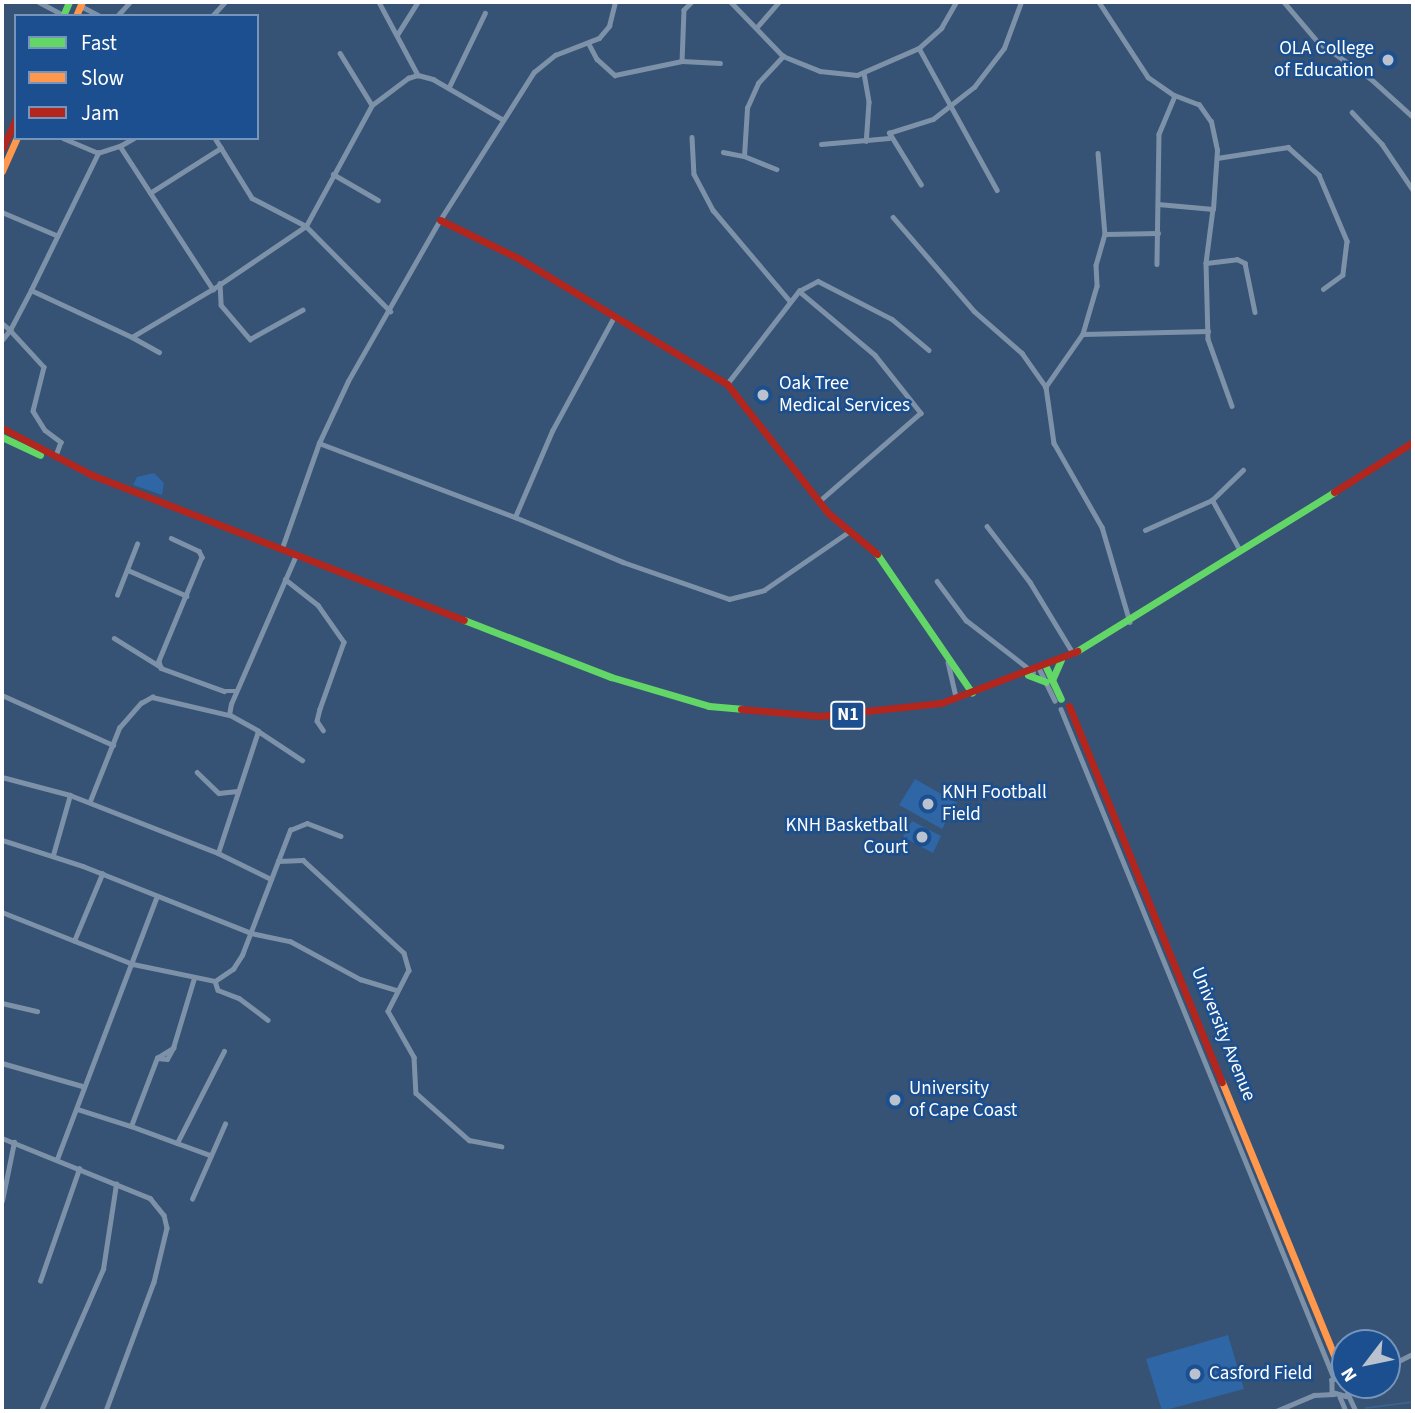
<!DOCTYPE html>
<html>
<head>
<meta charset="utf-8">
<style>
  body { margin:0 }
  #map { position:relative; width:1415px; height:1413px; overflow:hidden; background:#365274; font-family:"Source Sans 3",sans-serif }
  div>[style] { position:absolute }
  [style*='--x'] { left:calc(var(--x)*1px); top:calc(var(--y)*1px); width:calc(var(--w)*1px); rotate:calc(var(--a)*1deg) }
  .green>* { inset:0; background:#2f66a5 }
  .stream>* { height:2px; margin:-1px; padding:0 1px; transform-origin:1px; border-radius:1px; background:#3b618d }
  .street>* { height:4.5px; margin:-2.25px; padding:0 2.25px; transform-origin:2.25px; border-radius:2.25px; background:#7d92a8 }
  .fast>* { height:7px; margin:-3.5px; padding:0 3.5px; transform-origin:3.5px; border-radius:3.5px; background:#63d668 }
  .slow>* { height:7px; margin:-3.5px; padding:0 3.5px; transform-origin:3.5px; border-radius:3.5px; background:#ff974d }
  .jam>* { height:7px; margin:-3.5px; padding:0 3.5px; transform-origin:3.5px; border-radius:3.5px; background:#b3261e }
  .dots>* { width:19px; height:19px; translate:-50% -50%; box-sizing:border-box; border:4px solid #1b4f8f; border-radius:50% }
  span { translate:-50% -50%; white-space:nowrap; text-align:center; line-height:1.15; -webkit-text-stroke:5px #1b4f8f; paint-order:stroke }
  .shield-label span { padding:2px 5px; background:#1b4f8f; border:2px solid; border-radius:5px; -webkit-text-stroke-width:0 }
  .shield-label { font-size:18px; color:#fff; font-weight:700 }
  .poi-label { font-size:19px; color:#fff }
  .right { translate:-100% -50%; text-align:right }
  .left { translate:0 -50%; text-align:left }
  .street-label { font-size:19px; color:#fff }
  .frame { position:absolute; inset:0; border:4px solid #fff; pointer-events:none }
  .legend { position:absolute; left:14px; top:14px; width:245px; height:126px; box-sizing:border-box; background:#1b4f8f; border:2px solid #7695bc; margin:0; padding:9px 12px; list-style:none; font-size:21px; color:#fff }
  .legend li { display:flex; align-items:center; gap:14px; height:35px }
  .legend b { width:35px; border:2px solid #7695bc }
  .north { position:absolute; left:1331px; top:1329px; width:70px; height:70px; box-sizing:border-box; background:#1b4f8f; border:2px solid #7695bc; border-radius:50%; rotate:238deg; font-size:19px; font-weight:700; line-height:28px; text-align:center; color:#fff }
  .north::after { content:''; display:block; margin:auto; width:24px; height:32px; background:#b9c2ce; clip-path:polygon(50% 0,100% 100%,50% 72%,0 100%) }
</style>
</head>
<body>
<div id="map">
  <div class="green">
    <i style="clip-path:polygon(154px 473px,164px 483px,162px 495px,133px 485px,137px 477px)"></i>
    <i style="clip-path:polygon(915px 779px,957px 803px,942px 829px,899px 805px)"></i>
    <i style="clip-path:polygon(912px 821px,941px 836px,933px 853px,903px 837px)"></i>
    <i style="clip-path:polygon(1228px 1335px,1244px 1389px,1162px 1411px,1146px 1359px)"></i>
  </div>
  <div class="stream">
    <i style="--x:1366;--y:1408;--w:47;--a:-7.3"></i>
    <i style="--x:1296;--y:1411;--w:8;--a:0"></i>
  </div>
  <div class="street">
    <i style="--x:39;--y:2;--w:27;--a:28"></i>
    <i style="--x:379;--y:2;--w:83;--a:61.9"></i>
    <i style="--x:692;--y:2;--w:11;--a:135"></i>
    <i style="--x:684;--y:10;--w:51;--a:92.2"></i>
    <i style="--x:682;--y:61;--w:38;--a:3"></i>
    <i style="--x:731;--y:2;--w:75;--a:46.1"></i>
    <i style="--x:783;--y:56;--w:40;--a:22"></i>
    <i style="--x:820;--y:71;--w:37;--a:6"></i>
    <i style="--x:857;--y:75;--w:68;--a:-23.5"></i>
    <i style="--x:919;--y:48;--w:30;--a:-42"></i>
    <i style="--x:941;--y:28;--w:30;--a:-60"></i>
    <i style="--x:1099;--y:2;--w:90;--a:56.8"></i>
    <i style="--x:1148;--y:77;--w:33;--a:35"></i>
    <i style="--x:1175;--y:96;--w:41;--a:112.8"></i>
    <i style="--x:1159;--y:134;--w:130;--a:90.9"></i>
    <i style="--x:1284;--y:2;--w:52;--a:49.6"></i>
    <i style="--x:1318;--y:42;--w:63;--a:34.7"></i>
    <i style="--x:1370;--y:78;--w:58;--a:42.2"></i>
    <i style="--x:81;--y:6;--w:21;--a:28"></i>
    <i style="--x:117;--y:16;--w:19;--a:-47"></i>
    <i style="--x:212;--y:16;--w:19;--a:-47"></i>
    <i style="--x:757;--y:27;--w:33;--a:-49"></i>
    <i style="--x:397;--y:35;--w:39;--a:-58"></i>
    <i style="--x:589;--y:44;--w:17;--a:62"></i>
    <i style="--x:597;--y:59;--w:24;--a:42"></i>
    <i style="--x:615;--y:75;--w:68;--a:-11.8"></i>
    <i style="--x:919;--y:48;--w:162;--a:61.2"></i>
    <i style="--x:340;--y:53;--w:61;--a:58.4"></i>
    <i style="--x:864;--y:73;--w:29;--a:80"></i>
    <i style="--x:869;--y:102;--w:39;--a:94"></i>
    <i style="--x:449;--y:87;--w:82;--a:-64.1"></i>
    <i style="--x:1352;--y:112;--w:44;--a:46.8"></i>
    <i style="--x:1382;--y:144;--w:55;--a:56"></i>
    <i style="--x:692;--y:137;--w:37;--a:87"></i>
    <i style="--x:694;--y:174;--w:41;--a:62.2"></i>
    <i style="--x:713;--y:210;--w:119;--a:49.8"></i>
    <i style="--x:63;--y:138;--w:38;--a:23"></i>
    <i style="--x:98;--y:153;--w:23;--a:-18"></i>
    <i style="--x:120;--y:146;--w:171;--a:57"></i>
    <i style="--x:215;--y:138;--w:70;--a:58.3"></i>
    <i style="--x:252;--y:198;--w:61;--a:27.4"></i>
    <i style="--x:306;--y:226;--w:120;--a:45.3"></i>
    <i style="--x:821;--y:144;--w:68;--a:-5"></i>
    <i style="--x:120;--y:146;--w:16;--a:-30"></i>
    <i style="--x:723;--y:152;--w:21;--a:11"></i>
    <i style="--x:744;--y:156;--w:48;--a:-86.4"></i>
    <i style="--x:747;--y:108;--w:27;--a:-66"></i>
    <i style="--x:758;--y:83;--w:37;--a:-47"></i>
    <i style="--x:1098;--y:153;--w:81;--a:85.1"></i>
    <i style="--x:1105;--y:234;--w:32;--a:106"></i>
    <i style="--x:1096;--y:265;--w:21;--a:87"></i>
    <i style="--x:1097;--y:286;--w:50;--a:106.3"></i>
    <i style="--x:1083;--y:334;--w:65;--a:124.9"></i>
    <i style="--x:1046;--y:387;--w:57;--a:81.9"></i>
    <i style="--x:1054;--y:443;--w:97;--a:60.3"></i>
    <i style="--x:1102;--y:527;--w:99;--a:73.6"></i>
    <i style="--x:744;--y:156;--w:35;--a:22"></i>
    <i style="--x:1217;--y:158;--w:72;--a:-8.8"></i>
    <i style="--x:1288;--y:147;--w:42;--a:42.1"></i>
    <i style="--x:1319;--y:175;--w:72;--a:67"></i>
    <i style="--x:1347;--y:241;--w:34;--a:97"></i>
    <i style="--x:1343;--y:275;--w:24;--a:144"></i>
    <i style="--x:333;--y:174;--w:52;--a:30"></i>
    <i style="--x:921;--y:185;--w:61;--a:-121.6"></i>
    <i style="--x:889;--y:133;--w:46;--a:-17.7"></i>
    <i style="--x:933;--y:119;--w:52;--a:-38"></i>
    <i style="--x:974;--y:87;--w:49;--a:-52.4"></i>
    <i style="--x:1004;--y:48;--w:49;--a:-69.7"></i>
    <i style="--x:150;--y:193;--w:84;--a:-32.4"></i>
    <i style="--x:1158;--y:204;--w:55;--a:5.2"></i>
    <i style="--x:1213;--y:209;--w:59;--a:-86.1"></i>
    <i style="--x:1217;--y:150;--w:29;--a:-102"></i>
    <i style="--x:1211;--y:122;--w:21;--a:-125"></i>
    <i style="--x:1199;--y:105;--w:26;--a:-159"></i>
    <i style="--x:1213;--y:209;--w:54;--a:97.4"></i>
    <i style="--x:1206;--y:263;--w:76;--a:88.5"></i>
    <i style="--x:1208;--y:339;--w:71;--a:70.3"></i>
    <i style="--x:2;--y:212;--w:59;--a:23.1"></i>
    <i style="--x:893;--y:217;--w:124;--a:49.2"></i>
    <i style="--x:974;--y:311;--w:64;--a:41.2"></i>
    <i style="--x:1022;--y:353;--w:42;--a:54.8"></i>
    <i style="--x:1105;--y:234;--w:53;--a:-1.1"></i>
    <i style="--x:1206;--y:263;--w:31;--a:-7"></i>
    <i style="--x:1237;--y:259;--w:9;--a:27"></i>
    <i style="--x:1245;--y:263;--w:50;--a:78.5"></i>
    <i style="--x:220;--y:283;--w:22;--a:87"></i>
    <i style="--x:221;--y:305;--w:45;--a:49.5"></i>
    <i style="--x:250;--y:339;--w:60;--a:-29.1"></i>
    <i style="--x:31;--y:290;--w:153;--a:-63.9"></i>
    <i style="--x:799;--y:291;--w:99;--a:40.1"></i>
    <i style="--x:875;--y:355;--w:74;--a:51.6"></i>
    <i style="--x:921;--y:413;--w:135;--a:138.9"></i>
    <i style="--x:2;--y:323;--w:11;--a:41"></i>
    <i style="--x:10;--y:330;--w:45;--a:-62.3"></i>
    <i style="--x:31;--y:290;--w:111;--a:25"></i>
    <i style="--x:132;--y:337;--w:94;--a:-30.7"></i>
    <i style="--x:213;--y:289;--w:112;--a:-34.1"></i>
    <i style="--x:306;--y:226;--w:138;--a:-61.4"></i>
    <i style="--x:372;--y:105;--w:45;--a:-36.9"></i>
    <i style="--x:408;--y:78;--w:10;--a:-17"></i>
    <i style="--x:418;--y:75;--w:16;--a:15"></i>
    <i style="--x:433;--y:79;--w:80;--a:30.1"></i>
    <i style="--x:1083;--y:334;--w:125;--a:-1.4"></i>
    <i style="--x:132;--y:337;--w:31;--a:29"></i>
    <i style="--x:2;--y:340;--w:13;--a:-51"></i>
    <i style="--x:10;--y:330;--w:50;--a:47.4"></i>
    <i style="--x:44;--y:367;--w:45;--a:104"></i>
    <i style="--x:33;--y:411;--w:22;--a:58"></i>
    <i style="--x:45;--y:430;--w:20;--a:37"></i>
    <i style="--x:61;--y:442;--w:15;--a:110"></i>
    <i style="--x:727;--y:384;--w:118;--a:-52.3"></i>
    <i style="--x:799;--y:291;--w:21;--a:-28"></i>
    <i style="--x:818;--y:281;--w:83;--a:27.2"></i>
    <i style="--x:892;--y:319;--w:48;--a:40"></i>
    <i style="--x:319;--y:443;--w:210;--a:20.7"></i>
    <i style="--x:515;--y:517;--w:94;--a:-66.7"></i>
    <i style="--x:552;--y:431;--w:130;--a:-61.5"></i>
    <i style="--x:515;--y:517;--w:117;--a:22.6"></i>
    <i style="--x:623;--y:562;--w:112;--a:19.2"></i>
    <i style="--x:729;--y:599;--w:36;--a:-14"></i>
    <i style="--x:764;--y:590;--w:104;--a:-34.5"></i>
    <i style="--x:987;--y:526;--w:71;--a:52.5"></i>
    <i style="--x:1030;--y:582;--w:83;--a:58.8"></i>
    <i style="--x:1145;--y:530;--w:73;--a:-24.1"></i>
    <i style="--x:171;--y:538;--w:31;--a:25"></i>
    <i style="--x:199;--y:551;--w:7;--a:63"></i>
    <i style="--x:202;--y:557;--w:113;--a:112.5"></i>
    <i style="--x:159;--y:661;--w:7;--a:74"></i>
    <i style="--x:161;--y:668;--w:67;--a:20.1"></i>
    <i style="--x:224;--y:691;--w:12;--a:0"></i>
    <i style="--x:282;--y:548;--w:111;--a:-70.6"></i>
    <i style="--x:319;--y:443;--w:68;--a:-64.9"></i>
    <i style="--x:348;--y:381;--w:185;--a:-60.3"></i>
    <i style="--x:440;--y:220;--w:175;--a:-57.6"></i>
    <i style="--x:534;--y:72;--w:27;--a:-39"></i>
    <i style="--x:555;--y:55;--w:47;--a:-21.1"></i>
    <i style="--x:599;--y:38;--w:16;--a:-50"></i>
    <i style="--x:609;--y:26;--w:25;--a:-76"></i>
    <i style="--x:1240;--y:551;--w:58;--a:-118.8"></i>
    <i style="--x:1212;--y:500;--w:43;--a:-44.1"></i>
    <i style="--x:128;--y:570;--w:64;--a:23.8"></i>
    <i style="--x:285;--y:579;--w:42;--a:38.2"></i>
    <i style="--x:318;--y:605;--w:45;--a:54.9"></i>
    <i style="--x:344;--y:642;--w:71;--a:109.7"></i>
    <i style="--x:320;--y:709;--w:12;--a:104"></i>
    <i style="--x:317;--y:721;--w:11;--a:56"></i>
    <i style="--x:937;--y:581;--w:49;--a:53.4"></i>
    <i style="--x:966;--y:620;--w:85;--a:37.8"></i>
    <i style="--x:117;--y:595;--w:55;--a:-68.6"></i>
    <i style="--x:114;--y:638;--w:55;--a:31.7"></i>
    <i style="--x:948;--y:662;--w:37;--a:77"></i>
    <i style="--x:1040;--y:670;--w:34;--a:64"></i>
    <i style="--x:2;--y:695;--w:122;--a:24.2"></i>
    <i style="--x:1061;--y:709;--w:723;--a:67.8"></i>
    <i style="--x:258;--y:731;--w:53;--a:33.4"></i>
    <i style="--x:197;--y:772;--w:30;--a:44"></i>
    <i style="--x:219;--y:793;--w:18;--a:-6"></i>
    <i style="--x:2;--y:777;--w:70;--a:14.8"></i>
    <i style="--x:90;--y:801;--w:79;--a:-68.3"></i>
    <i style="--x:119;--y:728;--w:33;--a:-49"></i>
    <i style="--x:141;--y:703;--w:13;--a:-29"></i>
    <i style="--x:152;--y:697;--w:79;--a:13.2"></i>
    <i style="--x:2;--y:840;--w:85;--a:17.8"></i>
    <i style="--x:83;--y:866;--w:181;--a:21.7"></i>
    <i style="--x:251;--y:933;--w:40;--a:12"></i>
    <i style="--x:290;--y:941;--w:80;--a:28.5"></i>
    <i style="--x:360;--y:979;--w:37;--a:17"></i>
    <i style="--x:218;--y:853;--w:128;--a:-71.8"></i>
    <i style="--x:258;--y:731;--w:33;--a:-151"></i>
    <i style="--x:229;--y:715;--w:11;--a:-80"></i>
    <i style="--x:231;--y:704;--w:163;--a:-66.4"></i>
    <i style="--x:53;--y:855;--w:62;--a:-74.2"></i>
    <i style="--x:70;--y:795;--w:159;--a:21.4"></i>
    <i style="--x:218;--y:853;--w:59;--a:26.1"></i>
    <i style="--x:278;--y:861;--w:25;--a:-2"></i>
    <i style="--x:303;--y:860;--w:137;--a:42.6"></i>
    <i style="--x:404;--y:953;--w:18;--a:74"></i>
    <i style="--x:409;--y:970;--w:46;--a:117.1"></i>
    <i style="--x:388;--y:1011;--w:53;--a:60.5"></i>
    <i style="--x:414;--y:1057;--w:36;--a:87"></i>
    <i style="--x:416;--y:1093;--w:71;--a:41.6"></i>
    <i style="--x:469;--y:1140;--w:33;--a:11"></i>
    <i style="--x:2;--y:912;--w:141;--a:21.7"></i>
    <i style="--x:133;--y:964;--w:84;--a:11.7"></i>
    <i style="--x:215;--y:981;--w:22;--a:-34"></i>
    <i style="--x:233;--y:969;--w:17;--a:-57"></i>
    <i style="--x:242;--y:955;--w:134;--a:-69"></i>
    <i style="--x:290;--y:830;--w:18;--a:-22"></i>
    <i style="--x:307;--y:823;--w:36;--a:21"></i>
    <i style="--x:74;--y:941;--w:73;--a:-67.3"></i>
    <i style="--x:215;--y:981;--w:9;--a:72"></i>
    <i style="--x:218;--y:990;--w:22;--a:21"></i>
    <i style="--x:239;--y:998;--w:36;--a:37"></i>
    <i style="--x:2;--y:1003;--w:36;--a:13"></i>
    <i style="--x:157;--y:1058;--w:10;--a:6"></i>
    <i style="--x:167;--y:1059;--w:13;--a:-61"></i>
    <i style="--x:2;--y:1063;--w:83;--a:16"></i>
    <i style="--x:77;--y:1109;--w:57;--a:17.5"></i>
    <i style="--x:131;--y:1126;--w:73;--a:-69.1"></i>
    <i style="--x:157;--y:1058;--w:19;--a:-32"></i>
    <i style="--x:173;--y:1048;--w:73;--a:-73.3"></i>
    <i style="--x:131;--y:1126;--w:49;--a:20.3"></i>
    <i style="--x:177;--y:1143;--w:103;--a:-62.9"></i>
    <i style="--x:2;--y:1138;--w:160;--a:22.1"></i>
    <i style="--x:150;--y:1198;--w:22;--a:51"></i>
    <i style="--x:164;--y:1215;--w:13;--a:77"></i>
    <i style="--x:167;--y:1228;--w:56;--a:103.5"></i>
    <i style="--x:154;--y:1282;--w:138;--a:110.4"></i>
    <i style="--x:177;--y:1143;--w:35;--a:20"></i>
    <i style="--x:57;--y:1159;--w:278;--a:-69.2"></i>
    <i style="--x:192;--y:1199;--w:82;--a:-66.3"></i>
    <i style="--x:2;--y:1201;--w:60;--a:-78.5"></i>
    <i style="--x:40;--y:1281;--w:119;--a:-70.8"></i>
    <i style="--x:1387;--y:1367;--w:29;--a:-27"></i>
    <i style="--x:1345;--y:1376;--w:14;--a:163"></i>
    <i style="--x:1332;--y:1380;--w:12;--a:90"></i>
    <i style="--x:1332;--y:1392;--w:15;--a:16"></i>
    <i style="--x:1346;--y:1396;--w:12;--a:-66"></i>
    <i style="--x:1348;--y:1394;--w:19;--a:65"></i>
    <i style="--x:1340;--y:1397;--w:15;--a:67"></i>
    <i style="--x:41;--y:1411;--w:155;--a:-66.4"></i>
    <i style="--x:103;--y:1269;--w:86;--a:-81.3"></i>
    <i style="--x:1276;--y:1411;--w:41;--a:-22.8"></i>
    <i style="--x:1314;--y:1395;--w:20;--a:-3"></i>
  </div>
  <div class="fast">
    <i style="--x:63;--y:16;--w:15;--a:-67"></i>
    <i style="--x:2;--y:437;--w:42;--a:25.3"></i>
    <i style="--x:877;--y:554;--w:168;--a:55.6"></i>
    <i style="--x:464;--y:620;--w:158;--a:21.2"></i>
    <i style="--x:611;--y:677;--w:102;--a:16.5"></i>
    <i style="--x:709;--y:706;--w:32;--a:5"></i>
    <i style="--x:1077;--y:651;--w:302;--a:-31.7"></i>
    <i style="--x:1046;--y:667;--w:35;--a:65"></i>
    <i style="--x:1028;--y:675;--w:19;--a:21"></i>
    <i style="--x:1052;--y:680;--w:22;--a:-66"></i>
  </div>
  <div class="slow">
    <i style="--x:76;--y:16;--w:15;--a:-67"></i>
    <i style="--x:2;--y:171;--w:36;--a:-66"></i>
    <i style="--x:1222;--y:1082;--w:317;--a:67.7"></i>
  </div>
  <div class="jam">
    <i style="--x:2;--y:149;--w:33;--a:-65"></i>
    <i style="--x:440;--y:220;--w:87;--a:26"></i>
    <i style="--x:518;--y:258;--w:244;--a:31.1"></i>
    <i style="--x:727;--y:384;--w:164;--a:51.9"></i>
    <i style="--x:828;--y:513;--w:64;--a:39.9"></i>
    <i style="--x:2;--y:428;--w:102;--a:27.6"></i>
    <i style="--x:92;--y:475;--w:399;--a:21.3"></i>
    <i style="--x:1334;--y:492;--w:93;--a:-32.3"></i>
    <i style="--x:1069;--y:706;--w:406;--a:67.9"></i>
    <i style="--x:741;--y:709;--w:78;--a:5.1"></i>
    <i style="--x:819;--y:716;--w:123;--a:-6.1"></i>
    <i style="--x:941;--y:703;--w:146;--a:-20.9"></i>
  </div>
  <div class="dots">
    <i style="left:1388px;top:60px;background:#b9c2ce"></i>
    <i style="left:763px;top:395px;background:#b9c2ce"></i>
    <i style="left:928px;top:804px;background:#b9c2ce"></i>
    <i style="left:922px;top:837px;background:#b9c2ce"></i>
    <i style="left:895px;top:1100px;background:#b9c2ce"></i>
    <i style="left:1195px;top:1374px;background:#b9c2ce"></i>
  </div>
  <div class="shield-label">
    <span style="left:848px;top:715px">N1</span>
  </div>
  <div class="poi-label">
    <span class="right" style="left:1374px;top:60px">OLA College<br>of Education</span>
    <span class="left" style="left:779px;top:395px">Oak Tree<br>Medical Services</span>
    <span class="left" style="left:942px;top:804px">KNH Football<br>Field</span>
    <span class="right" style="left:908px;top:837px">KNH Basketball<br>Court</span>
    <span class="left" style="left:909px;top:1100px">University<br>of Cape Coast</span>
    <span class="left" style="left:1209px;top:1374px">Casford Field</span>
  </div>
  <div class="street-label">
    <span style="left:1223px;top:1034px;rotate:68deg">University Avenue</span>
  </div>
  <div class="frame"></div>
  <ul class="legend">
  <li><b style="height:9px;background:#63d668"></b>Fast</li>
  <li><b style="height:9px;background:#ff974d"></b>Slow</li>
  <li><b style="height:9px;background:#b3261e"></b>Jam</li>
  </ul>
  <div class="north">N</div>
</div>
</body>
</html>
